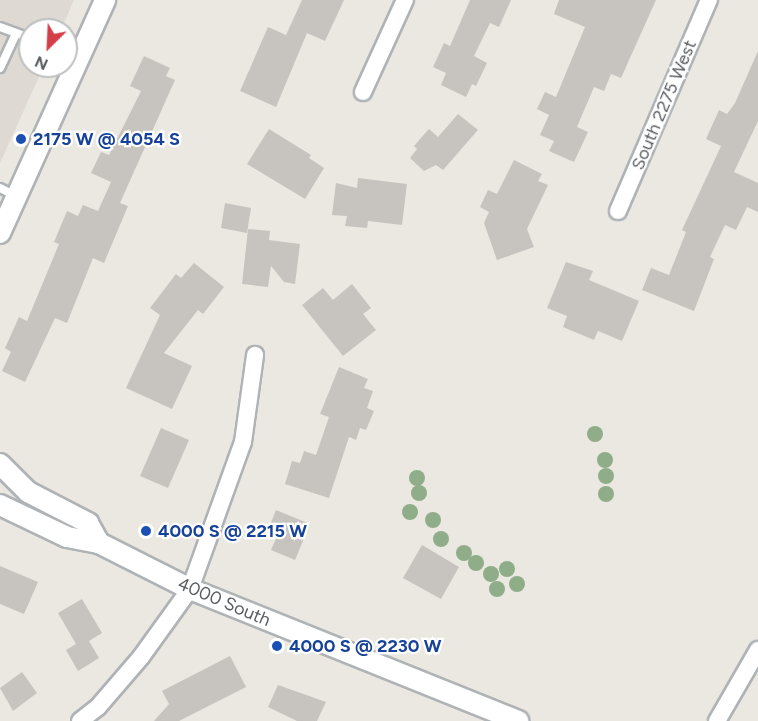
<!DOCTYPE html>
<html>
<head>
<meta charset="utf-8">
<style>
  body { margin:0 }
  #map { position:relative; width:758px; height:721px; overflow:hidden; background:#ebe8e2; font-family:Figtree,sans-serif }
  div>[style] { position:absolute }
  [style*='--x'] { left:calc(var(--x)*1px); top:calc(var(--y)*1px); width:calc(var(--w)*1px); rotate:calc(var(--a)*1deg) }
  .education>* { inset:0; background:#ded9d3 }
  .building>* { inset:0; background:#c7c3bf }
  .roads { filter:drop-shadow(2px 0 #afb3b6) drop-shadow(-2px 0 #afb3b6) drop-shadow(0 2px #afb3b6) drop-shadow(0 -2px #afb3b6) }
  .service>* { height:8px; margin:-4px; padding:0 4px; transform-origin:4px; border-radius:4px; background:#fff }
  .minor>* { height:16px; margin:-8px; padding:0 8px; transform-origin:8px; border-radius:8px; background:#fff }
  .tertiary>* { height:20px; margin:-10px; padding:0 10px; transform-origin:10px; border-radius:10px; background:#fff }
  .trees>* { width:16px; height:16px; margin:-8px; border-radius:50%; background:#8fad88 }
  .dots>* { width:16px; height:16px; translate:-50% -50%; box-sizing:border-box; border:3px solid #fff; border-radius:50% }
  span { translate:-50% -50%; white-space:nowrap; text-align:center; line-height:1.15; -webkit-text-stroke:4.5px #fff; paint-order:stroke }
  .street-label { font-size:18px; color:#5a5e61 }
  .transit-label { font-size:18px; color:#164399; font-weight:700 }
  .left { translate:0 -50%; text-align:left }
  .north { position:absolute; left:18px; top:18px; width:60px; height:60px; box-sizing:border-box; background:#fff; border:2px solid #bdbfc0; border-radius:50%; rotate:204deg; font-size:16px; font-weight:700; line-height:24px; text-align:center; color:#5a5e61 }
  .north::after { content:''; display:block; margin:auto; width:21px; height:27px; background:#d34049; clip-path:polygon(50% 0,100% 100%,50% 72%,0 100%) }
</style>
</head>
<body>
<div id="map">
  <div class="education">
    <i style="clip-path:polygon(0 0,74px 0,61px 30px,30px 30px,30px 66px,44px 66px,0 163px)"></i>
  </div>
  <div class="building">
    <i style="clip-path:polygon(302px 0,344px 0,325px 41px,307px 33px,276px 107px,240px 91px,268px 27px,286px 35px)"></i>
    <i style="clip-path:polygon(470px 0,511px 0,499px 27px,490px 23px,474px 56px,487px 63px,476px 86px,472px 84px,466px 97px,441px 85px,446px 73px,433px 67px,444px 43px,450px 46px)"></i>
    <i style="clip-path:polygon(559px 0,656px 0,621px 78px,611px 74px,604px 91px,594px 87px,577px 127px,588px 132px,574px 162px,549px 151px,554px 141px,540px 135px,549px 115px,537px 109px,545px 92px,556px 97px,585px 27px,554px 14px)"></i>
    <i style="clip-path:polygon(758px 51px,758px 121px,734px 172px,758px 183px,758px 212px,747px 207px,736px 230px,725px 225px,710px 257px,714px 259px,694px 311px,642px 290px,651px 268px,669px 275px,686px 232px,682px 230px,721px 146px,706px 139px,719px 110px,727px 114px,735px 103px)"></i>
    <i style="clip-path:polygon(144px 56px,170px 68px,166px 76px,175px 80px,120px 203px,128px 206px,104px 263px,93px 258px,67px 323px,55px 318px,25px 382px,2px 371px,11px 352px,5px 348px,19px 317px,27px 321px,59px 244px,54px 242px,67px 211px,78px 216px,83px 205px,98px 211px,111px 182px,91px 173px,101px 152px,109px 155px,141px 91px,130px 86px)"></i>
    <i style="clip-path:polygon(458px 114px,478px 130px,443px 170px,436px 165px,424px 171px,410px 158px,417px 149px,414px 146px,429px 129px,438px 137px)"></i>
    <i style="clip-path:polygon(269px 129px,311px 155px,309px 158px,324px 168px,305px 199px,247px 164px)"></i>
    <i style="clip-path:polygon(514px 160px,542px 174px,538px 181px,548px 185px,527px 229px,534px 247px,497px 260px,484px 223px,489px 212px,480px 207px,488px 190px,497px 194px)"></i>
    <i style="clip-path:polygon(358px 178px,407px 184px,402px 225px,368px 221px,367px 228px,345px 226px,347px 216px,332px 215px,336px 183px,357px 188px)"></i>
    <i style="clip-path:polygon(225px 203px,251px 208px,247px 233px,221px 228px)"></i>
    <i style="clip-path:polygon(248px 229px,270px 231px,269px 240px,300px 244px,295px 284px,284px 282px,271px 266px,268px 287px,242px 284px)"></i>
    <i style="clip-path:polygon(566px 262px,593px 271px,589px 280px,639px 301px,622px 341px,598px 331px,594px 340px,563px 327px,567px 316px,547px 308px)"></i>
    <i style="clip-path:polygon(194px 263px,224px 287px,203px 314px,198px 310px,164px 353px,192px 366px,172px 409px,126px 388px,160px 315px,150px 308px,176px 274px,181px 278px)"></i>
    <i style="clip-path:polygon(352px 284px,371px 308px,363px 314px,376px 330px,343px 356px,302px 305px,323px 288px,333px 300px)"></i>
    <i style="clip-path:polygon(339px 367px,368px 379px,364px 388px,373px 391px,367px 408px,374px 411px,366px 430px,360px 428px,356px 440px,349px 437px,329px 498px,285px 484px,292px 461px,300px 463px,304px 451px,316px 455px,329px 417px,320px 414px)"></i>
    <i style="clip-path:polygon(161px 428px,189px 440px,168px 488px,140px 476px)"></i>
    <i style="clip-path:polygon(276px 510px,310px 524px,295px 560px,271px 550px,278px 534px,268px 530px)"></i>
    <i style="clip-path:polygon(422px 545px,459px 567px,441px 599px,403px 578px)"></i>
    <i style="clip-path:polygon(0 566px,38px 582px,24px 614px,0 604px)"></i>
    <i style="clip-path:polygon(82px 599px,102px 633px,89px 641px,99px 658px,78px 671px,66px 650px,76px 644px,58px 613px)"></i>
    <i style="clip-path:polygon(230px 656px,246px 687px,179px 721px,154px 721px,169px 704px,162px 691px)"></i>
    <i style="clip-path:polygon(22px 672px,37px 693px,13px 711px,0 688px)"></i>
    <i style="clip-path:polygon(278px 685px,326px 702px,317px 721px,297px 721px,268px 707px)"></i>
  </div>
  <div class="roads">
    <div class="service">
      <i style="--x:0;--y:27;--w:32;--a:20"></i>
      <i style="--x:0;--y:68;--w:38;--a:-65"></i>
      <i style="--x:0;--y:188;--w:18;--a:27"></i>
    </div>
    <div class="minor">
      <i style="--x:363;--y:92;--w:101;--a:-65.5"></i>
      <i style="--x:618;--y:211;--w:230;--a:-66.7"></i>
      <i style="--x:80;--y:721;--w:23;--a:-38"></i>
      <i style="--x:98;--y:707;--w:66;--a:-49.3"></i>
      <i style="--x:141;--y:657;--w:84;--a:-54.2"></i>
      <i style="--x:190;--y:589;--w:156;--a:-70.2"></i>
      <i style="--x:243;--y:442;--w:88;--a:-82.1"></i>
      <i style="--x:717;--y:721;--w:82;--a:-60"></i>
    </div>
    <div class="tertiary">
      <i style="--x:0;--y:233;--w:256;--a:-65.7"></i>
      <i style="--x:0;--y:464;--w:40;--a:45"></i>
      <i style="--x:28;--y:492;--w:68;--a:27.3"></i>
      <i style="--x:88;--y:523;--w:23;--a:61"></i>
      <i style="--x:0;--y:505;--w:74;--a:25.5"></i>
      <i style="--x:67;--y:537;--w:33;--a:11"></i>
      <i style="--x:99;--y:543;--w:102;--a:26.8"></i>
      <i style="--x:190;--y:589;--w:354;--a:21.9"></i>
    </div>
  </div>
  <div class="trees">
    <i style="left:595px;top:434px"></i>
    <i style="left:605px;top:460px"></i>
    <i style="left:606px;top:476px"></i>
    <i style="left:417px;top:478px"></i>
    <i style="left:419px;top:493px"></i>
    <i style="left:606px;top:494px"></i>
    <i style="left:410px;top:512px"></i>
    <i style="left:433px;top:520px"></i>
    <i style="left:441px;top:539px"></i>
    <i style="left:464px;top:553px"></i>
    <i style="left:476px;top:563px"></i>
    <i style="left:507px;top:569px"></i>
    <i style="left:491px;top:574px"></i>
    <i style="left:517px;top:584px"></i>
    <i style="left:497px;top:589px"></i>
  </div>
  <div class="dots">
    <i style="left:21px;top:139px;background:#1a4fb4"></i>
    <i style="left:146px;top:531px;background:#1a4fb4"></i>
    <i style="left:277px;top:646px;background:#1a4fb4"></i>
  </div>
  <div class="street-label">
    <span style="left:664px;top:105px;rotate:-67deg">South 2275 West</span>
    <span style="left:224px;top:602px;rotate:23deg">4000 South</span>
  </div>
  <div class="transit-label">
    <span class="left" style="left:33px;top:139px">2175 W @ 4054 S</span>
    <span class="left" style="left:158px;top:531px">4000 S @ 2215 W</span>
    <span class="left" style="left:289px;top:646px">4000 S @ 2230 W</span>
  </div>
  <div class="north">N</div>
</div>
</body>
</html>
